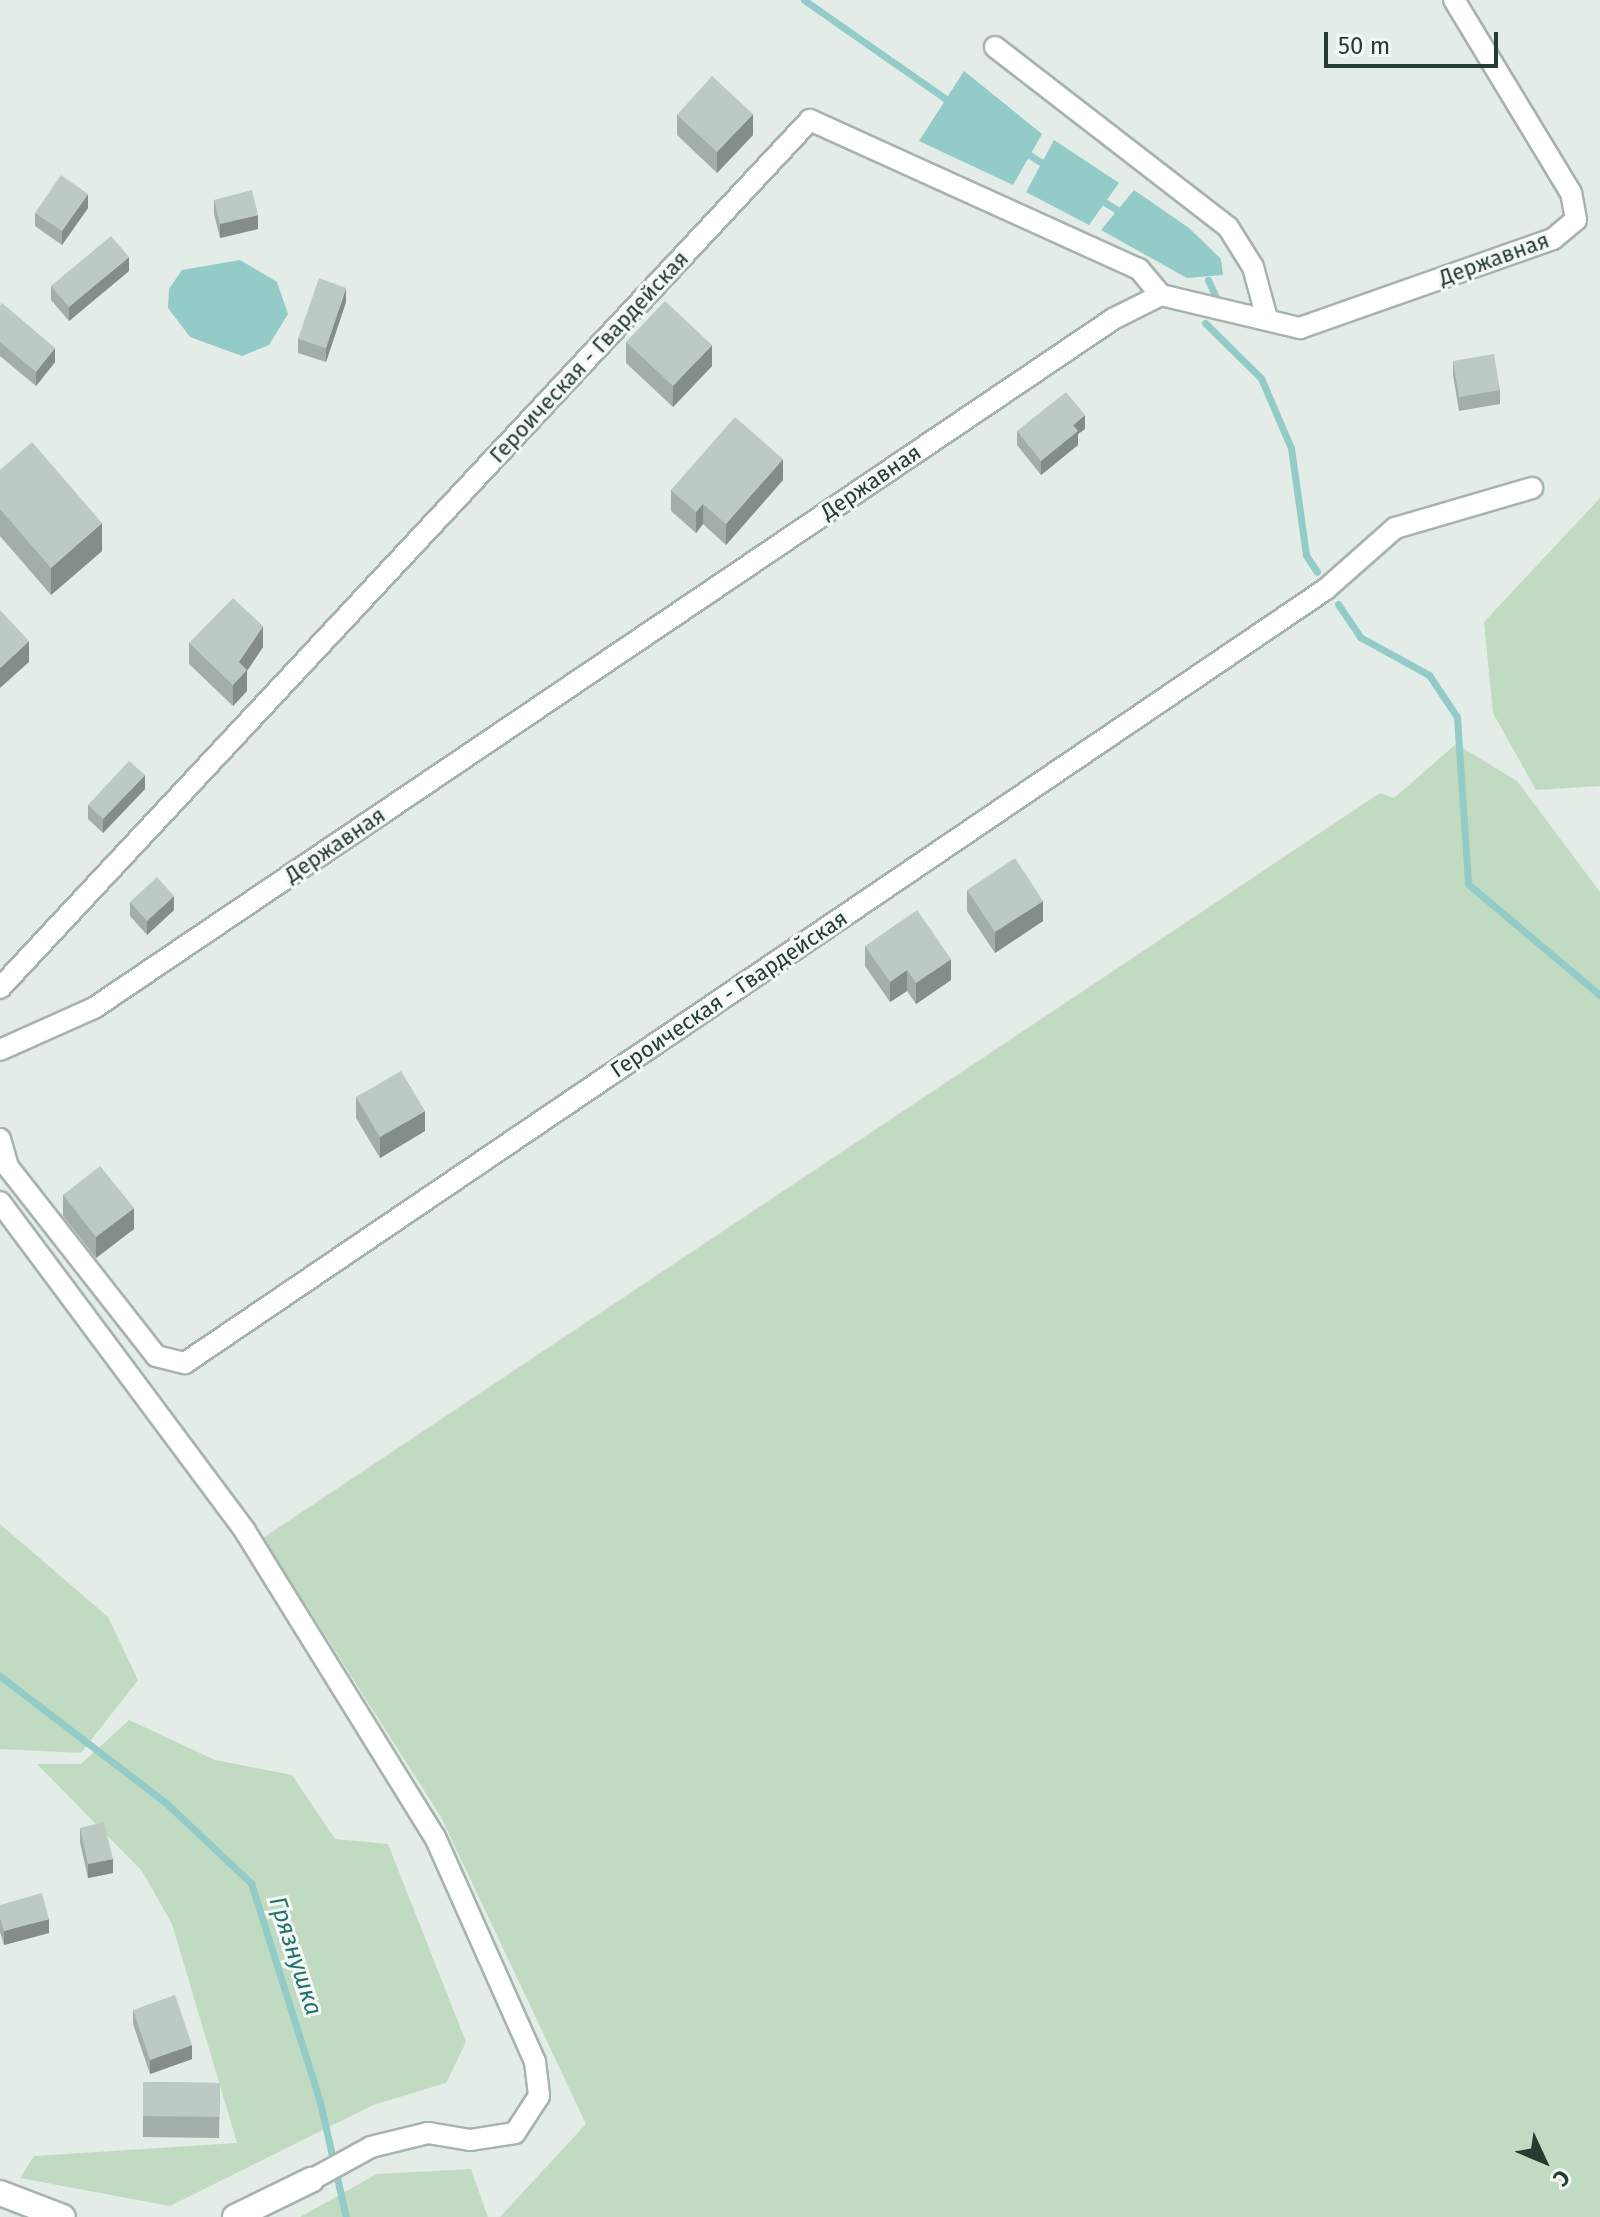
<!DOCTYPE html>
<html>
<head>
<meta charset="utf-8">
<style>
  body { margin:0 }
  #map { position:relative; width:1600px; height:2217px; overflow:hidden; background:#e4ece7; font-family:"Fira Sans",sans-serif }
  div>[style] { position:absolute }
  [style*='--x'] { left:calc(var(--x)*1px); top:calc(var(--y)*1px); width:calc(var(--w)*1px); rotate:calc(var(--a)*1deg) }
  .green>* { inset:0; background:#c0dbc1 }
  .water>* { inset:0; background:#92cbc7 }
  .stream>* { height:7px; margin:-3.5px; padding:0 3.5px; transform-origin:3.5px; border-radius:3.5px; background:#92cbc7 }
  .roads { filter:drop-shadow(2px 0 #a7b4ad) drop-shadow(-2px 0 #a7b4ad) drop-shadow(0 2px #a7b4ad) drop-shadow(0 -2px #a7b4ad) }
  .street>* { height:20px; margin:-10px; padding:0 10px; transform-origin:10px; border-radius:10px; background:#fff }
  .secondary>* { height:24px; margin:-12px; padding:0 12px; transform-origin:12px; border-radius:12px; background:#fff }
  .wall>* { inset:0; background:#a3aea7 }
  .shaded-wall>* { inset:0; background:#848d88 }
  .building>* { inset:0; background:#bdcac2 }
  span { translate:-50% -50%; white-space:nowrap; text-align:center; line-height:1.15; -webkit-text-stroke:6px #f5f9f6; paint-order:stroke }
  .street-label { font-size:22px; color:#253c31 }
  .water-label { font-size:24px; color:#25726d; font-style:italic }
  .north { position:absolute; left:1504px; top:2121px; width:80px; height:80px; -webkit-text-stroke:6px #f5f9f6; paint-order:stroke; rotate:134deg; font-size:22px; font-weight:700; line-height:32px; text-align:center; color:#253c31 }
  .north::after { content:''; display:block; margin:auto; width:28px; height:36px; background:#253c31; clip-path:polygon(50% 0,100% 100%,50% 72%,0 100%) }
  .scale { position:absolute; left:1324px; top:32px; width:174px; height:36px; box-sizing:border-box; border:4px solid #253c31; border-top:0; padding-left:10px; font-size:24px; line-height:28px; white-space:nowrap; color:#253c31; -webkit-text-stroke:6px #f5f9f6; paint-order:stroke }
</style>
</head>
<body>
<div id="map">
  <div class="green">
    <i style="clip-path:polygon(1600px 498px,1600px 786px,1536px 790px,1493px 713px,1484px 622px)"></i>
    <i style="clip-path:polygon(1456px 744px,1517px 781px,1600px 892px,1600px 2217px,500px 2217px,586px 2124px,441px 1817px,263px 1538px,1380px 793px,1394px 798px)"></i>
    <i style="clip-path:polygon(0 1524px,108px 1617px,138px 1680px,81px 1753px,0 1749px)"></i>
    <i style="clip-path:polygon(129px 1720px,215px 1760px,292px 1775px,335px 1839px,388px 1844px,466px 2042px,446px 2083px,373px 2105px,170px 2206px,20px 2178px,34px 2156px,237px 2143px,172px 1924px,142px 1871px,37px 1764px,81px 1764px)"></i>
    <i style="clip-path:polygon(471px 2169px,488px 2217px,300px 2217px,377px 2174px)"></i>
  </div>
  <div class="water">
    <i style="clip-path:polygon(964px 71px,1042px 134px,1013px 185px,919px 141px)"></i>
    <i style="clip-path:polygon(1054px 140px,1119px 183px,1089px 225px,1026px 192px)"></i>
    <i style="clip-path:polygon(1134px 190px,1189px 228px,1221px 259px,1223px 275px,1187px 278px,1101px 230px)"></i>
    <i style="clip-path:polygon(240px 260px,277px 282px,288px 314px,269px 345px,242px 356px,190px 337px,168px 308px,169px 289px,182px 270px)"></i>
  </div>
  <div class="stream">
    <i style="--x:804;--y:0;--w:182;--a:34.9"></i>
    <i style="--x:1023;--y:151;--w:32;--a:32"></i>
    <i style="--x:1098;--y:198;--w:22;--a:32"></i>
    <i style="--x:1208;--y:280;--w:17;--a:65"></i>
    <i style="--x:1205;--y:323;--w:78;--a:44.5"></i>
    <i style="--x:1261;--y:378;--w:76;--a:66.8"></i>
    <i style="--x:1291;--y:448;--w:108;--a:82"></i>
    <i style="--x:1306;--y:555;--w:20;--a:57"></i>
    <i style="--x:1338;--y:604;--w:40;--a:56"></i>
    <i style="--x:1360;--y:637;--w:79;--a:28.8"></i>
    <i style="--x:1429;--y:675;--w:50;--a:56.3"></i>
    <i style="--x:1457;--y:717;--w:167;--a:86.2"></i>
    <i style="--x:1468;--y:884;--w:172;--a:40.1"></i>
    <i style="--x:0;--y:1676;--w:209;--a:37.4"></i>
    <i style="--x:166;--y:1803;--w:117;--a:43.3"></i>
    <i style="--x:251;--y:1883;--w:230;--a:72.5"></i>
    <i style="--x:320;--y:2102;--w:118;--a:77.3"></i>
  </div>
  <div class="roads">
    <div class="street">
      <i style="--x:995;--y:47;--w:294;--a:37.7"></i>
      <i style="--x:1228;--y:227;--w:47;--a:58"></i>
      <i style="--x:1253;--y:267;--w:50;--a:74.8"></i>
      <i style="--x:0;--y:988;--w:1187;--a:-46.98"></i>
      <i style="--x:810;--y:120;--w:361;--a:24.4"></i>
      <i style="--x:1139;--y:269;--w:34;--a:50"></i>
      <i style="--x:0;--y:1050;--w:103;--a:-24.1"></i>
      <i style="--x:94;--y:1008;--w:1230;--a:-34.06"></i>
      <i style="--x:1113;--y:319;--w:54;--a:-26.6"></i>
      <i style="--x:1161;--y:295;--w:143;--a:13.4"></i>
      <i style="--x:1300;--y:328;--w:268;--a:-19.4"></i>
      <i style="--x:1553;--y:239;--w:30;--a:-40"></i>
      <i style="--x:1576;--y:220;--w:27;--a:-100"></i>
      <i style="--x:1571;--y:193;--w:226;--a:-121.2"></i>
      <i style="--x:0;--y:1139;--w:29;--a:74"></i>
      <i style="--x:8;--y:1167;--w:240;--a:51.9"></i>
      <i style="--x:156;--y:1356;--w:30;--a:14"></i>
      <i style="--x:185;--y:1363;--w:1379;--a:-34.15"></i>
      <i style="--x:1326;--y:589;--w:92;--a:-41.5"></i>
      <i style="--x:1395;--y:528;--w:143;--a:-16.3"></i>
      <i style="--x:0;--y:1202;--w:410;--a:53.3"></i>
      <i style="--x:245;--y:1531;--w:360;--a:58.2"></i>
      <i style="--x:435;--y:1837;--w:246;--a:66"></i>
      <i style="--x:535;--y:2062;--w:34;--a:83"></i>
      <i style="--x:539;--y:2096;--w:44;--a:123"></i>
      <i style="--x:515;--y:2133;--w:46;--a:171.2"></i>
      <i style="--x:470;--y:2140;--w:43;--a:-170.5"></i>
      <i style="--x:428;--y:2133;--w:59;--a:166.2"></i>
      <i style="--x:371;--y:2147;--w:68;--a:151.2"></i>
    </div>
    <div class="secondary">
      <i style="--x:0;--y:2193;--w:67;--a:20.9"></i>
      <i style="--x:235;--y:2217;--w:85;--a:-26"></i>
    </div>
  </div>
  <div class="wall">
    <i style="clip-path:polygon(677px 115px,753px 135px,717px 173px,677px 135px)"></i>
    <i style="clip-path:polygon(214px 200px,258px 229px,220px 238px,214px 214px)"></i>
    <i style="clip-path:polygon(88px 208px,62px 245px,35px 226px,35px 213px)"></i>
    <i style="clip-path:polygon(129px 271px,69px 321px,51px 300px,51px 286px)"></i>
    <i style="clip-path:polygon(346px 302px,326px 362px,298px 353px,298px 339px)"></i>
    <i style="clip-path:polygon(0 306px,55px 362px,36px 386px,0 356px)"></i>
    <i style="clip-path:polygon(626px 342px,712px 366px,673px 407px,626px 363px)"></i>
    <i style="clip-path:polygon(1453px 361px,1500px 390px,1500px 404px,1459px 411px,1453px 375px)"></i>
    <i style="clip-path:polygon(1085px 429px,1078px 434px,1078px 445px,1041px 475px,1017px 445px,1017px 431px)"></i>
    <i style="clip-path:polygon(0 470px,102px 551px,51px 595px,0 536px)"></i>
    <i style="clip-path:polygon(783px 480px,726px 545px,703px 524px,696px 533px,671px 511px,671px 490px)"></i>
    <i style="clip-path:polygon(189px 643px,263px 647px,247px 671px,247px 691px,233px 706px,189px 664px)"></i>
    <i style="clip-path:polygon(145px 789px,103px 833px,88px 819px,88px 805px)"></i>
    <i style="clip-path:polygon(967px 890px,1043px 921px,995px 953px,967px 911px)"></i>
    <i style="clip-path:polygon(130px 902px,174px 910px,147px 935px,130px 916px)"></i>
    <i style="clip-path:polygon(865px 946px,951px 980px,916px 1004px,907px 991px,890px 1002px,865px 966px)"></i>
    <i style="clip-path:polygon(356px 1097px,425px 1131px,380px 1158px,356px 1118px)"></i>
    <i style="clip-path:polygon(63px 1195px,134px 1229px,96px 1258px,63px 1216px)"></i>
    <i style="clip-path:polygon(80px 1828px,113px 1873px,88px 1878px,80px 1842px)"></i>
    <i style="clip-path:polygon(0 1905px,49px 1933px,4px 1945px,0 1932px)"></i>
    <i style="clip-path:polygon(133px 2010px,192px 2059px,150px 2074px,133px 2024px)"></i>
    <i style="clip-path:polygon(143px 2082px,220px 2083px,219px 2138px,143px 2137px)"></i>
  </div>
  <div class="shaded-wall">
    <i style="clip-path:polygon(753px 114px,753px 135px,717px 173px,717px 152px)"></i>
    <i style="clip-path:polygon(88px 194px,88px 208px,62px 245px,62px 231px)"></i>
    <i style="clip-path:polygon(258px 215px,258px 229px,220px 238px,220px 224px)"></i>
    <i style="clip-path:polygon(129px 257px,129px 271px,69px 321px,69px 307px)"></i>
    <i style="clip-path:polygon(346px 288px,346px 302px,326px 362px,326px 348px)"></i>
    <i style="clip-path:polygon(712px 345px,712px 366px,673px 407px,673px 386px)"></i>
    <i style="clip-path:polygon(55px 348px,55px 362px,36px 386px,36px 372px)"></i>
    <i style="clip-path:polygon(1085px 415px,1085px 429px,1078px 434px,1078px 445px,1041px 475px,1041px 461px,1073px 425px)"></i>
    <i style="clip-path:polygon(783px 459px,783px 480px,726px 545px,726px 524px)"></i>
    <i style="clip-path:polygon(703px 504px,703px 524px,696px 533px,696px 512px)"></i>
    <i style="clip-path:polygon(102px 523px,102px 551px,51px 595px,51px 568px)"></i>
    <i style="clip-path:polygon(263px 626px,263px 647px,247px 671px,247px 691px,233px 706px,233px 685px,239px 662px)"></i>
    <i style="clip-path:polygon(29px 641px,29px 662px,0 688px,0 668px)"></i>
    <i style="clip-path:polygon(145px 775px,145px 789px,103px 833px,103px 819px)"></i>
    <i style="clip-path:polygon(174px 896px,174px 910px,147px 935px,147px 921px)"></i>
    <i style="clip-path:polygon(1043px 901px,1043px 921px,995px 953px,995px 932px)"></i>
    <i style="clip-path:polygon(951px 959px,951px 980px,916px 1004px,916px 983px)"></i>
    <i style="clip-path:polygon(907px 970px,907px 991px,890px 1002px,890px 982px)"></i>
    <i style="clip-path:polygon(425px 1111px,425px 1131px,380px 1158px,380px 1137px)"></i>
    <i style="clip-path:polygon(134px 1208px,134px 1229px,96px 1258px,96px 1237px)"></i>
    <i style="clip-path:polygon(113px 1859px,113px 1873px,88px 1878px,88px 1864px)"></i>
    <i style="clip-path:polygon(49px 1919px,49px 1933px,4px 1945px,4px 1931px)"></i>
    <i style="clip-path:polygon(192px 2045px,192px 2059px,150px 2074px,150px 2060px)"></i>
  </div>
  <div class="building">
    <i style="clip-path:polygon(712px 76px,753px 114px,717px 152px,677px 115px)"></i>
    <i style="clip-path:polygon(61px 175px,88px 194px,62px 231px,35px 213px)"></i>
    <i style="clip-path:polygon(252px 190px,258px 215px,220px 224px,214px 200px)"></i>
    <i style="clip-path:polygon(111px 236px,129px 257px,69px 307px,51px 286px)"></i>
    <i style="clip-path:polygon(319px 278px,346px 288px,326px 348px,298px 339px)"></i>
    <i style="clip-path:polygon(665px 301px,712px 345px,673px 386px,626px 342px)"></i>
    <i style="clip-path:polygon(2px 303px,55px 348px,36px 372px,0 342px,0 306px)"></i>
    <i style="clip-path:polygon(1494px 354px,1500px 390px,1459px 397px,1453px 361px)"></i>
    <i style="clip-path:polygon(1066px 392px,1085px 415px,1073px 425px,1078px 431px,1041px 461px,1017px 431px)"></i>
    <i style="clip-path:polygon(735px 417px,783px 459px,726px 524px,703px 504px,696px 512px,671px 490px)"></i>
    <i style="clip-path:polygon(32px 442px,102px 523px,51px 568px,0 509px,0 470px)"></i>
    <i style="clip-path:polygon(233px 598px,263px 626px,239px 662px,247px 670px,233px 685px,189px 643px)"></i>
    <i style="clip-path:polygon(0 610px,29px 641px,0 668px)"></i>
    <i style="clip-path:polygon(129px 761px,145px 775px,103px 819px,88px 805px)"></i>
    <i style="clip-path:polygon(1015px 858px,1043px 901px,995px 932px,967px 890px)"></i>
    <i style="clip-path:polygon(157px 877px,174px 896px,147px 921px,130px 902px)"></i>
    <i style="clip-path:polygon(917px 910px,951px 959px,916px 983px,907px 970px,890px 982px,865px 946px)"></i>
    <i style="clip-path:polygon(401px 1071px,425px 1111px,380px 1137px,356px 1097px)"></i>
    <i style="clip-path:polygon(100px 1166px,134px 1208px,96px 1237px,63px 1195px)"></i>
    <i style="clip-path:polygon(104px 1822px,113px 1859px,88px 1864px,80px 1828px)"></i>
    <i style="clip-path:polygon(42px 1893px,49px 1919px,4px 1931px,0 1918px,0 1905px)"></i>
    <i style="clip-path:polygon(175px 1995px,192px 2045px,150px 2060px,133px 2010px)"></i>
    <i style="clip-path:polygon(143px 2082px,220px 2083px,219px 2117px,143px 2116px)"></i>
  </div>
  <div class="street-label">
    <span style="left:1494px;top:259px;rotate:-20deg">Державная</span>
    <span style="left:589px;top:357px;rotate:-47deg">Героическая - Гвардейская</span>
    <span style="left:871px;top:482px;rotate:-34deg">Державная</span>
    <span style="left:335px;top:845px;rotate:-34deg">Державная</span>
    <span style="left:729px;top:994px;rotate:-34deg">Героическая - Гвардейская</span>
  </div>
  <div class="water-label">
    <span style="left:295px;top:1956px;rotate:72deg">Грязнушка</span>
  </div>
  <div class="north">С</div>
  <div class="scale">50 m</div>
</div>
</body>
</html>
